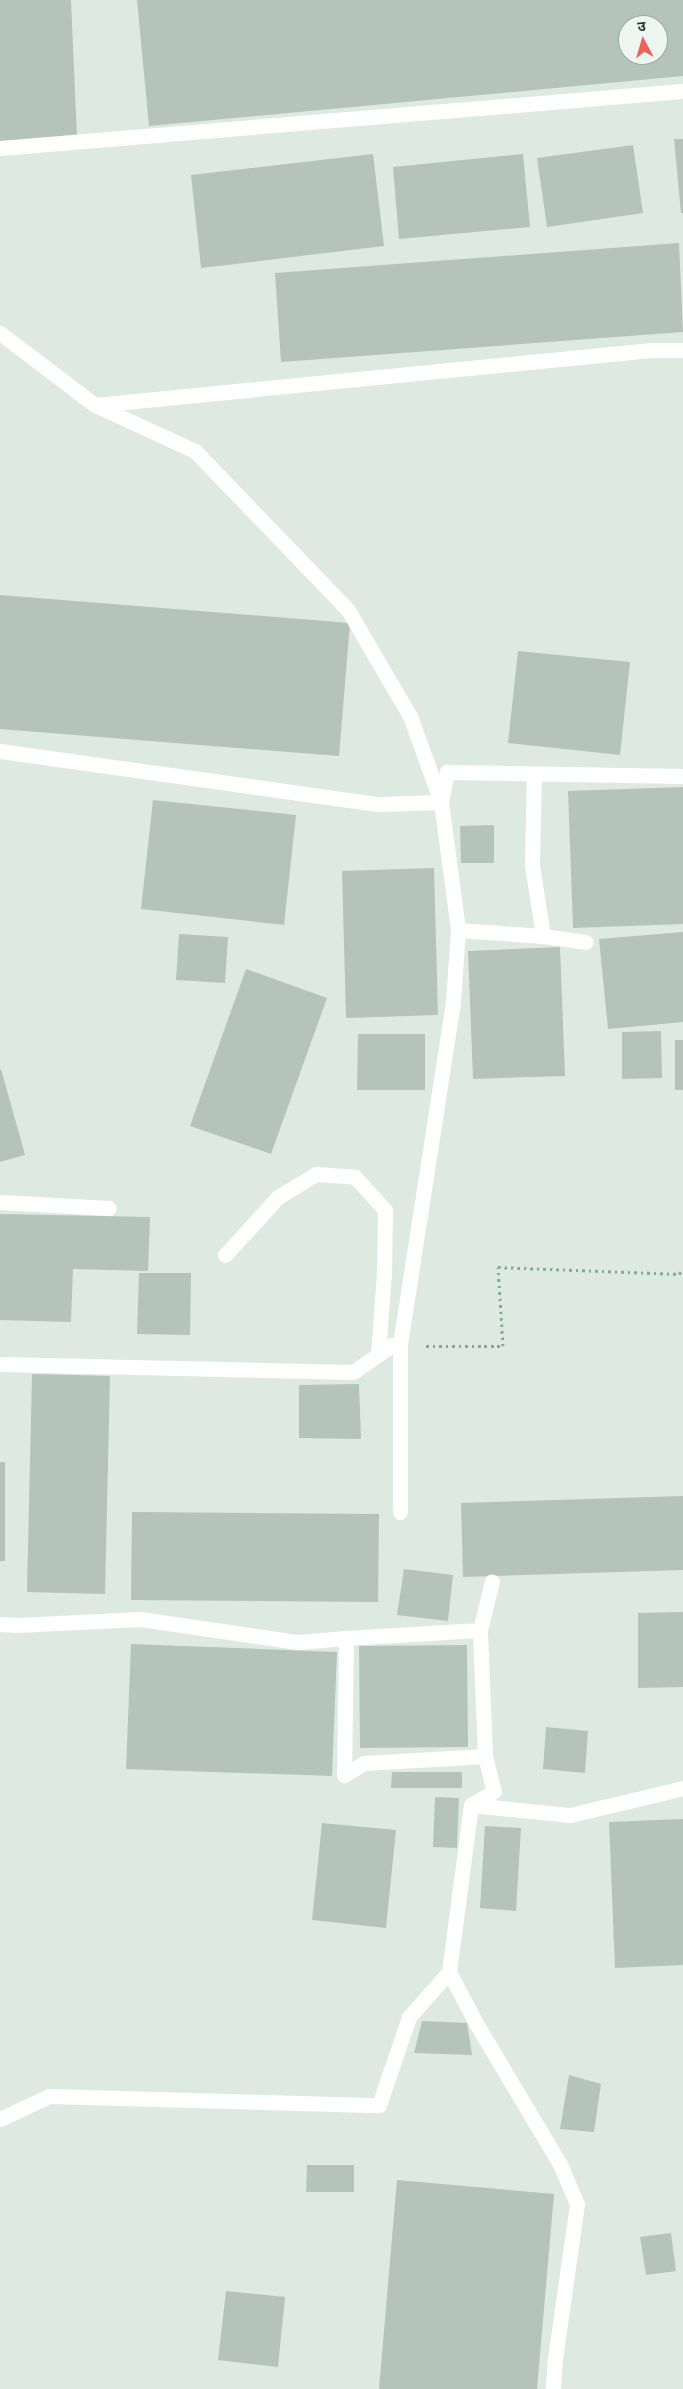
<!DOCTYPE html>
<html>
<head>
<meta charset="utf-8">
<style>
  body { margin:0 }
  #map { position:relative; width:683px; height:2389px; overflow:hidden; background:#dee9e2; font-family:Barlow,"Noto Sans Devanagari",sans-serif }
  div>[style] { position:absolute }
  [style*='--x'] { left:calc(var(--x)*1px); top:calc(var(--y)*1px); width:calc(var(--w)*1px); rotate:calc(var(--a)*1deg) }
  .building>* { inset:0; background:#b4c4bb }
  .path>* { height:3px; margin-top:-1.5px; transform-origin:0; background:repeating-linear-gradient(90deg,#80ac96 0 2.5px,transparent 0 6.5px) }
  .lane>* { height:15px; margin:-7.5px; padding:0 7.5px; transform-origin:7.5px; border-radius:7.5px; background:#fff }
  .street>* { height:15px; margin:-7.5px; padding:0 7.5px; transform-origin:7.5px; border-radius:7.5px; background:#fff }
  span { translate:-50% -50%; white-space:nowrap; text-align:center; line-height:1.15; -webkit-text-stroke:5px #eef6f1; paint-order:stroke }
  .north { position:absolute; left:618px; top:15px; width:50px; height:50px; box-sizing:border-box; background:#eef6f1; border:1px solid #9caaa3; border-radius:50%; rotate:354deg; font-size:14px; font-weight:700; line-height:20px; text-align:center; color:#20382d }
  .north::after { content:''; display:block; margin:auto; width:18px; height:22px; background:#ed6258; clip-path:polygon(50% 0,100% 100%,50% 72%,0 100%) }
</style>
</head>
<body>
<div id="map">
  <div class="building">
    <i style="clip-path:polygon(0 0,71px 0,77px 138px,0 141px)"></i>
    <i style="clip-path:polygon(evenodd,137px 0,683px 0,683px 76px,149px 126px,137px 0,628px 25px,658px 25px,658px 55px,628px 55px,628px 25px)"></i>
    <i style="clip-path:polygon(674px 139px,683px 139px,683px 213px,681px 213px)"></i>
    <i style="clip-path:polygon(633px 145px,643px 213px,547px 227px,537px 158px)"></i>
    <i style="clip-path:polygon(373px 154px,384px 246px,201px 268px,191px 175px)"></i>
    <i style="clip-path:polygon(523px 154px,530px 227px,399px 239px,393px 167px)"></i>
    <i style="clip-path:polygon(679px 243px,683px 332px,281px 362px,275px 273px)"></i>
    <i style="clip-path:polygon(0 595px,350px 623px,339px 756px,0 729px)"></i>
    <i style="clip-path:polygon(518px 651px,630px 662px,620px 755px,508px 743px)"></i>
    <i style="clip-path:polygon(683px 787px,683px 924px,573px 928px,568px 791px)"></i>
    <i style="clip-path:polygon(153px 800px,296px 815px,284px 925px,141px 909px)"></i>
    <i style="clip-path:polygon(494px 825px,494px 863px,461px 863px,460px 826px)"></i>
    <i style="clip-path:polygon(434px 868px,438px 1015px,346px 1018px,342px 871px)"></i>
    <i style="clip-path:polygon(683px 932px,683px 1022px,608px 1029px,599px 939px)"></i>
    <i style="clip-path:polygon(179px 934px,228px 937px,225px 983px,176px 980px)"></i>
    <i style="clip-path:polygon(560px 947px,565px 1076px,473px 1079px,468px 951px)"></i>
    <i style="clip-path:polygon(246px 969px,327px 998px,271px 1154px,190px 1126px)"></i>
    <i style="clip-path:polygon(661px 1031px,662px 1078px,622px 1079px,622px 1032px)"></i>
    <i style="clip-path:polygon(358px 1034px,425px 1034px,425px 1090px,357px 1090px)"></i>
    <i style="clip-path:polygon(675px 1040px,683px 1040px,683px 1090px,675px 1090px)"></i>
    <i style="clip-path:polygon(1px 1069px,25px 1155px,0 1162px,0 1070px)"></i>
    <i style="clip-path:polygon(0 1214px,150px 1217px,148px 1271px,73px 1269px,71px 1322px,0 1320px)"></i>
    <i style="clip-path:polygon(139px 1273px,191px 1273px,190px 1335px,137px 1334px)"></i>
    <i style="clip-path:polygon(32px 1374px,110px 1376px,105px 1594px,27px 1592px)"></i>
    <i style="clip-path:polygon(359px 1384px,361px 1439px,299px 1438px,299px 1385px)"></i>
    <i style="clip-path:polygon(0 1462px,5px 1462px,5px 1561px,0 1561px)"></i>
    <i style="clip-path:polygon(683px 1496px,683px 1570px,463px 1577px,461px 1503px)"></i>
    <i style="clip-path:polygon(132px 1512px,379px 1514px,378px 1602px,131px 1600px)"></i>
    <i style="clip-path:polygon(404px 1569px,453px 1575px,448px 1621px,397px 1615px)"></i>
    <i style="clip-path:polygon(683px 1612px,683px 1687px,638px 1688px,638px 1613px)"></i>
    <i style="clip-path:polygon(131px 1644px,337px 1652px,332px 1776px,126px 1769px)"></i>
    <i style="clip-path:polygon(467px 1645px,468px 1747px,360px 1748px,359px 1646px)"></i>
    <i style="clip-path:polygon(546px 1727px,588px 1731px,585px 1773px,543px 1769px)"></i>
    <i style="clip-path:polygon(392px 1772px,462px 1772px,462px 1788px,391px 1788px)"></i>
    <i style="clip-path:polygon(435px 1797px,459px 1798px,457px 1848px,433px 1847px)"></i>
    <i style="clip-path:polygon(683px 1819px,683px 1965px,615px 1968px,609px 1822px)"></i>
    <i style="clip-path:polygon(322px 1823px,396px 1830px,386px 1928px,312px 1920px)"></i>
    <i style="clip-path:polygon(485px 1826px,521px 1828px,516px 1911px,480px 1908px)"></i>
    <i style="clip-path:polygon(422px 2021px,467px 2023px,472px 2055px,414px 2053px)"></i>
    <i style="clip-path:polygon(569px 2075px,601px 2084px,594px 2132px,560px 2129px)"></i>
    <i style="clip-path:polygon(307px 2165px,354px 2165px,354px 2192px,306px 2192px)"></i>
    <i style="clip-path:polygon(397px 2180px,554px 2194px,537px 2389px,379px 2389px)"></i>
    <i style="clip-path:polygon(671px 2233px,676px 2271px,646px 2275px,640px 2237px)"></i>
    <i style="clip-path:polygon(226px 2291px,285px 2297px,278px 2367px,218px 2360px)"></i>
  </div>
  <div class="path">
    <i style="--x:426;--y:1346;--w:77;--a:0"></i>
    <i style="--x:503;--y:1346;--w:79;--a:-93.6"></i>
    <i style="--x:498;--y:1267;--w:181;--a:2.2"></i>
    <i style="--x:679;--y:1274;--w:6;--a:-45"></i>
  </div>
  <div class="lane">
    <i style="--x:95;--y:405;--w:110;--a:24.7"></i>
    <i style="--x:195;--y:451;--w:221;--a:46.1"></i>
    <i style="--x:348;--y:610;--w:123;--a:59.7"></i>
    <i style="--x:410;--y:716;--w:91;--a:70.2"></i>
    <i style="--x:441;--y:802;--w:129;--a:82.4"></i>
    <i style="--x:458;--y:930;--w:72;--a:94"></i>
    <i style="--x:453;--y:1002;--w:348;--a:98.8"></i>
    <i style="--x:534;--y:774;--w:91;--a:91.3"></i>
    <i style="--x:532;--y:865;--w:72;--a:81.2"></i>
    <i style="--x:458;--y:930;--w:85;--a:4"></i>
    <i style="--x:543;--y:936;--w:43;--a:7.9"></i>
    <i style="--x:0;--y:1202;--w:109;--a:3.2"></i>
    <i style="--x:225;--y:1255;--w:79;--a:-47.6"></i>
    <i style="--x:278;--y:1197;--w:44;--a:-31.2"></i>
    <i style="--x:316;--y:1174;--w:39;--a:4"></i>
    <i style="--x:355;--y:1177;--w:45;--a:47.7"></i>
    <i style="--x:385;--y:1210;--w:63;--a:90.9"></i>
    <i style="--x:384;--y:1273;--w:82;--a:94.2"></i>
    <i style="--x:0;--y:1624;--w:17;--a:3"></i>
    <i style="--x:17;--y:1625;--w:123;--a:-2.8"></i>
    <i style="--x:140;--y:1619;--w:160;--a:8.3"></i>
    <i style="--x:298;--y:1642;--w:48;--a:-4.8"></i>
    <i style="--x:346;--y:1638;--w:137;--a:90.8"></i>
    <i style="--x:344;--y:1775;--w:23;--a:-31"></i>
    <i style="--x:364;--y:1763;--w:121;--a:-3.3"></i>
    <i style="--x:485;--y:1756;--w:36;--a:76"></i>
    <i style="--x:346;--y:1638;--w:134;--a:-3.4"></i>
    <i style="--x:485;--y:1756;--w:126;--a:-92.3"></i>
    <i style="--x:480;--y:1630;--w:50;--a:-76.2"></i>
  </div>
  <div class="street">
    <i style="--x:0;--y:148;--w:685;--a:-4.77"></i>
    <i style="--x:0;--y:333;--w:119;--a:37.2"></i>
    <i style="--x:95;--y:405;--w:559;--a:-5.65"></i>
    <i style="--x:651;--y:350;--w:32;--a:0"></i>
    <i style="--x:0;--y:751;--w:383;--a:8"></i>
    <i style="--x:379;--y:804;--w:62;--a:-1.8"></i>
    <i style="--x:441;--y:802;--w:31;--a:-79"></i>
    <i style="--x:447;--y:772;--w:236;--a:1"></i>
    <i style="--x:0;--y:1364;--w:353;--a:1.3"></i>
    <i style="--x:353;--y:1372;--w:47;--a:-34.7"></i>
    <i style="--x:392;--y:1345;--w:8;--a:7"></i>
    <i style="--x:400;--y:1346;--w:166;--a:90"></i>
    <i style="--x:471;--y:1805;--w:100;--a:5.8"></i>
    <i style="--x:570;--y:1815;--w:116;--a:-13.4"></i>
    <i style="--x:449;--y:1972;--w:60;--a:62.2"></i>
    <i style="--x:477;--y:2025;--w:162;--a:59.2"></i>
    <i style="--x:560;--y:2164;--w:43;--a:67"></i>
    <i style="--x:577;--y:2204;--w:156;--a:98.1"></i>
    <i style="--x:555;--y:2358;--w:31;--a:94"></i>
    <i style="--x:0;--y:2119;--w:54;--a:-25.1"></i>
    <i style="--x:49;--y:2096;--w:330;--a:1.6"></i>
    <i style="--x:379;--y:2105;--w:93;--a:-71.2"></i>
    <i style="--x:409;--y:2017;--w:60;--a:-48.4"></i>
    <i style="--x:449;--y:1972;--w:168;--a:-82.5"></i>
    <i style="--x:471;--y:1805;--w:27;--a:-31"></i>
  </div>
  <div class="north">उ</div>
</div>
</body>
</html>
